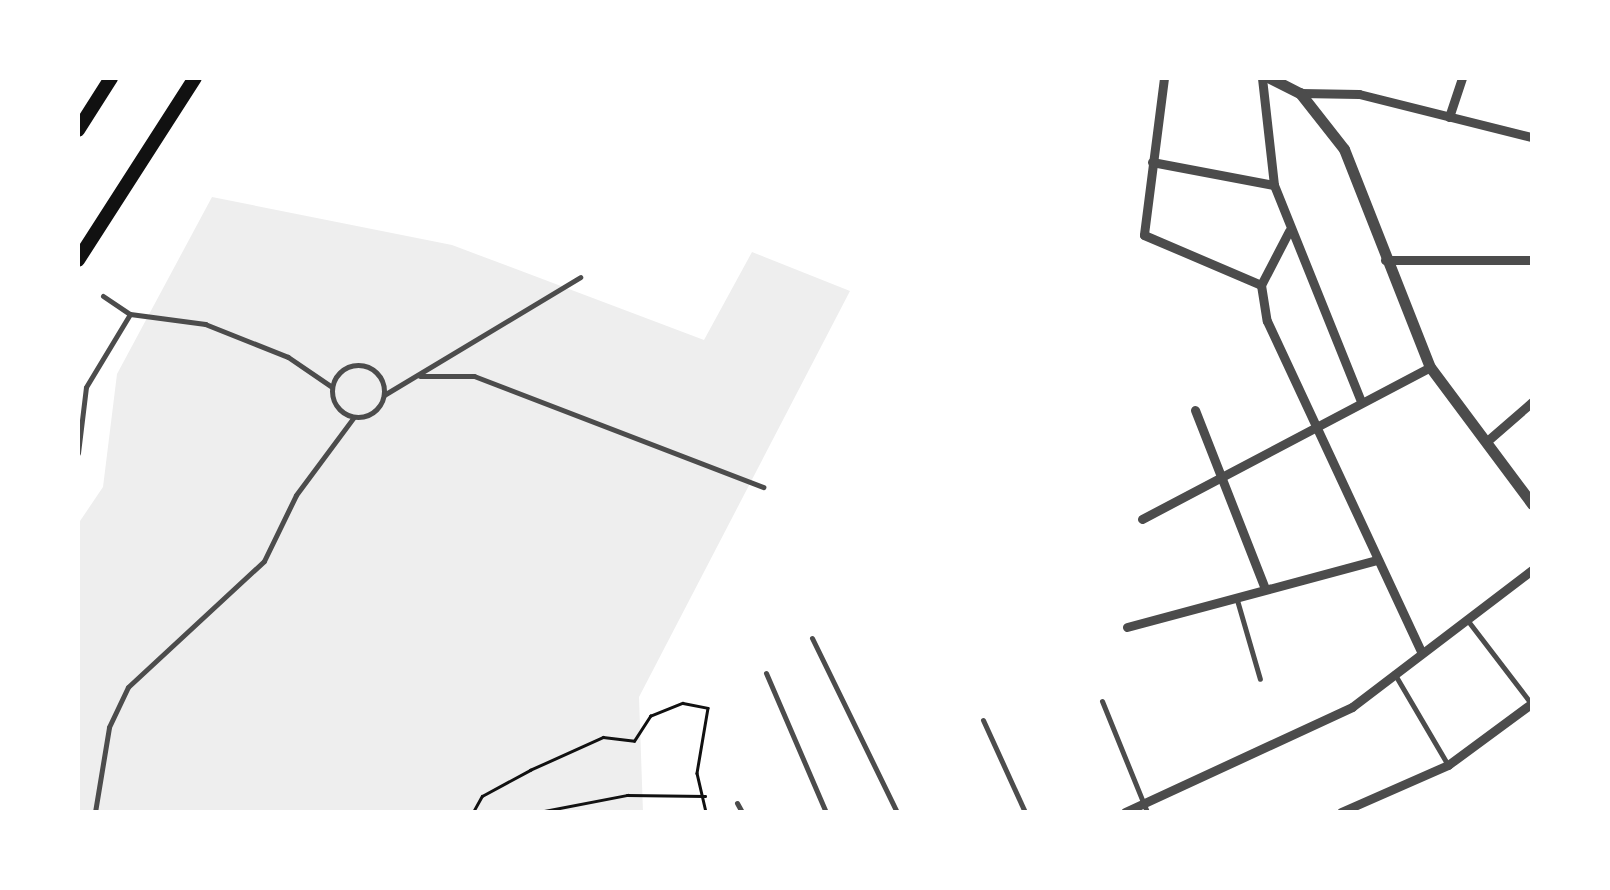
<!DOCTYPE html>
<html>
<head>
<meta charset="utf-8">
<style>
  body { margin:0 }
  #map { position:relative; width:1610px; height:890px; overflow:hidden; background:#fff; font-family:Poppins,sans-serif }
  div>[style] { position:absolute }
  [style*='--x'] { left:calc(var(--x)*1px); top:calc(var(--y)*1px); width:calc(var(--w)*1px); rotate:calc(var(--a)*1deg) }
  .green>* { inset:0; background:#eee }
  .path>* { height:2.5px; margin:-1.25px; padding:0 1.25px; transform-origin:1.25px; border-radius:1.25px; background:#111 }
  .service>* { height:5px; margin:-2.5px; padding:0 2.5px; transform-origin:2.5px; border-radius:2.5px; background:#4c4c4c }
  .service>.ring { margin:-2.5px; padding:0; box-sizing:content-box; background:none; border:5px solid #4c4c4c; border-radius:50% }
  .minor>* { height:9px; margin:-4.5px; padding:0 4.5px; transform-origin:4.5px; border-radius:4.5px; background:#4c4c4c }
  .tertiary>* { height:11px; margin:-5.5px; padding:0 5.5px; transform-origin:5.5px; border-radius:5.5px; background:#4c4c4c }
  .primary>* { height:14px; margin:-7px; padding:0 7px; transform-origin:7px; border-radius:7px; background:#111 }
  span { translate:-50% -50%; white-space:nowrap; text-align:center; line-height:1.15; -webkit-text-stroke:10px #fff; paint-order:stroke }
  .frame { position:absolute; inset:0; border:80px solid #fff; pointer-events:none }
</style>
</head>
<body>
<div id="map">
  <div class="green">
    <i style="clip-path:polygon(212px 197px,452px 245px,704px 340px,752px 252px,850px 291px,639px 697px,643px 812px,78px 812px,78px 524px,103px 487px,117px 374px)"></i>
  </div>
  <div class="path">
    <i style="--x:473;--y:812;--w:18;--a:-61"></i>
    <i style="--x:482;--y:796;--w:55;--a:-28.4"></i>
    <i style="--x:530;--y:770;--w:80;--a:-24.3"></i>
    <i style="--x:603;--y:737;--w:31;--a:7"></i>
    <i style="--x:634;--y:741;--w:30;--a:-57"></i>
    <i style="--x:650;--y:716;--w:35;--a:-22"></i>
    <i style="--x:683;--y:703;--w:25;--a:11"></i>
    <i style="--x:708;--y:708;--w:66;--a:99.6"></i>
    <i style="--x:697;--y:773;--w:40;--a:77"></i>
    <i style="--x:539;--y:812;--w:90;--a:-10.9"></i>
    <i style="--x:627;--y:795;--w:78;--a:0.7"></i>
  </div>
  <div class="service">
    <i style="--x:103;--y:296;--w:32;--a:34"></i>
    <i class="ring" style="left:332px;top:365px;width:47px;height:47px"></i>
    <i style="--x:420;--y:376;--w:54;--a:0"></i>
    <i style="--x:474;--y:376;--w:310;--a:21"></i>
    <i style="--x:384;--y:395;--w:229;--a:-31"></i>
    <i style="--x:78;--y:453;--w:66;--a:-83.1"></i>
    <i style="--x:86;--y:387;--w:85;--a:-58.9"></i>
    <i style="--x:130;--y:314;--w:76;--a:7.6"></i>
    <i style="--x:205;--y:324;--w:89;--a:21.7"></i>
    <i style="--x:288;--y:357;--w:53;--a:34.3"></i>
    <i style="--x:1237;--y:600;--w:82;--a:73.8"></i>
    <i style="--x:1468;--y:621;--w:102;--a:52.6"></i>
    <i style="--x:812;--y:638;--w:194;--a:64"></i>
    <i style="--x:766;--y:673;--w:151;--a:66.7"></i>
    <i style="--x:1394;--y:673;--w:107;--a:59.6"></i>
    <i style="--x:1102;--y:701;--w:120;--a:67.9"></i>
    <i style="--x:983;--y:720;--w:101;--a:65.5"></i>
    <i style="--x:737;--y:803;--w:10;--a:61"></i>
    <i style="--x:95;--y:812;--w:86;--a:-80.6"></i>
    <i style="--x:109;--y:727;--w:44;--a:-64.6"></i>
    <i style="--x:128;--y:687;--w:185;--a:-42.8"></i>
    <i style="--x:264;--y:561;--w:73;--a:-64.1"></i>
    <i style="--x:296;--y:495;--w:97;--a:-53.4"></i>
  </div>
  <div class="minor">
    <i style="--x:1164;--y:78;--w:158;--a:97.3"></i>
    <i style="--x:1144;--y:235;--w:127;--a:23.1"></i>
    <i style="--x:1262;--y:78;--w:108;--a:83.6"></i>
    <i style="--x:1274;--y:185;--w:233;--a:68.1"></i>
    <i style="--x:1300;--y:93;--w:59;--a:1"></i>
    <i style="--x:1359;--y:94;--w:178;--a:14"></i>
    <i style="--x:1449;--y:117;--w:41;--a:-71.6"></i>
    <i style="--x:1152;--y:162;--w:124;--a:10.7"></i>
    <i style="--x:1289;--y:231;--w:61;--a:117.4"></i>
    <i style="--x:1261;--y:285;--w:36;--a:81"></i>
    <i style="--x:1267;--y:321;--w:365;--a:65"></i>
    <i style="--x:1385;--y:260;--w:147;--a:0"></i>
    <i style="--x:1195;--y:410;--w:192;--a:68.6"></i>
    <i style="--x:1486;--y:442;--w:61;--a:-41"></i>
    <i style="--x:1142;--y:519;--w:326;--a:-27.8"></i>
    <i style="--x:1127;--y:627;--w:259;--a:-15"></i>
    <i style="--x:1125;--y:812;--w:250;--a:-24.8"></i>
    <i style="--x:1352;--y:707;--w:226;--a:-37.3"></i>
    <i style="--x:1341;--y:812;--w:117;--a:-23.7"></i>
    <i style="--x:1448;--y:765;--w:104;--a:-36.4"></i>
  </div>
  <div class="tertiary">
    <i style="--x:1270;--y:78;--w:34;--a:27"></i>
    <i style="--x:1300;--y:93;--w:71;--a:51.8"></i>
    <i style="--x:1344;--y:149;--w:234;--a:68.5"></i>
    <i style="--x:1430;--y:367;--w:171;--a:53.3"></i>
  </div>
  <div class="primary">
    <i style="--x:78;--y:130;--w:62;--a:-57.6"></i>
    <i style="--x:78;--y:260;--w:216;--a:-57.3"></i>
  </div>
  <div class="frame"></div>
</div>
</body>
</html>
